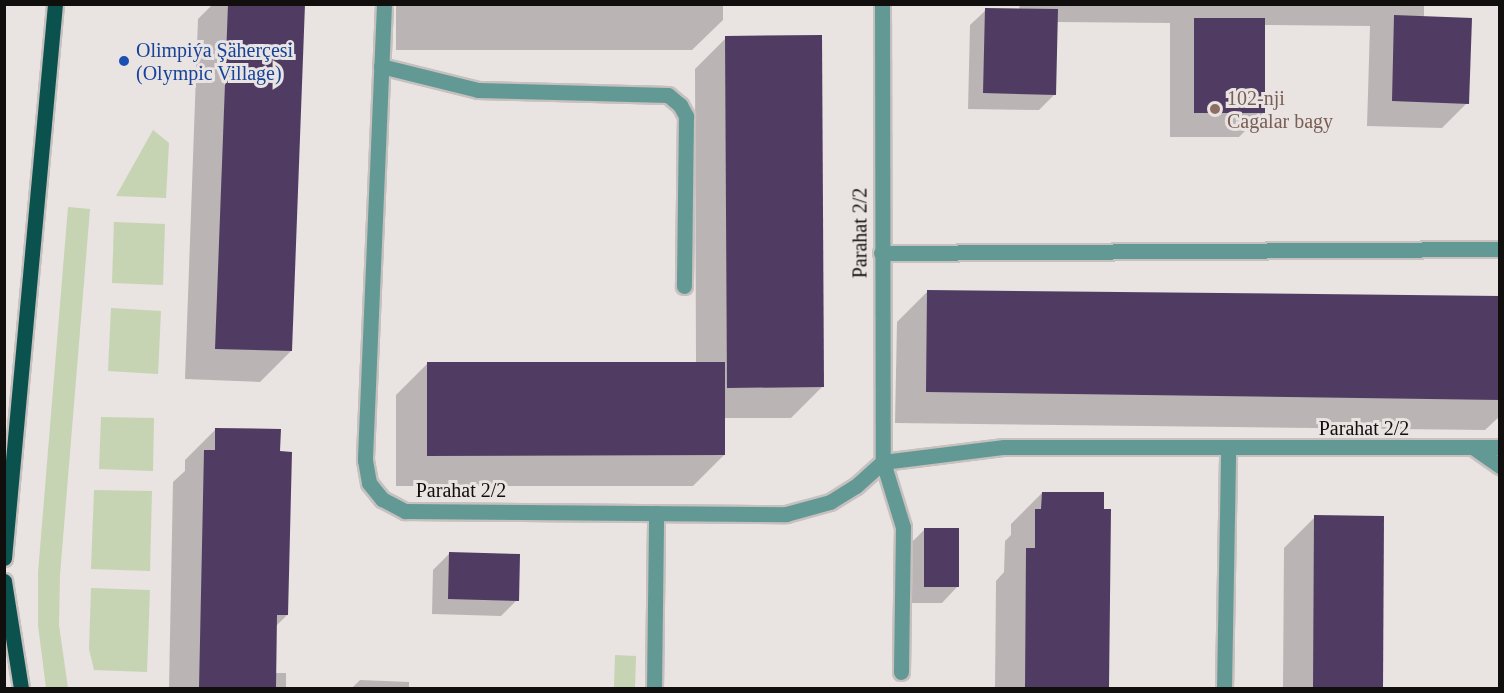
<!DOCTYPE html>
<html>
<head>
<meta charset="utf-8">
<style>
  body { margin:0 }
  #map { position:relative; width:1504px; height:693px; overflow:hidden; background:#e9e3e1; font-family:"Times New Roman",serif }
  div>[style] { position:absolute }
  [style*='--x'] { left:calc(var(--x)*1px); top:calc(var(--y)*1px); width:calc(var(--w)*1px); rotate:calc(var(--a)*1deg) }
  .green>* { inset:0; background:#c6d4b3 }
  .shadow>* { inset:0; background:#0003 }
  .building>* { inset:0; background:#503c62 }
  .roads { filter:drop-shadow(2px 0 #c6c1bf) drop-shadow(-2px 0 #c6c1bf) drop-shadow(0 2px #c6c1bf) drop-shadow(0 -2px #c6c1bf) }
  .service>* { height:15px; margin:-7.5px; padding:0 7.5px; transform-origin:7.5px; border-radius:7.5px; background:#639994 }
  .minor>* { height:15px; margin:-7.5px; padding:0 7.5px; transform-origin:7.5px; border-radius:7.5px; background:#639994 }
  .primary>* { height:15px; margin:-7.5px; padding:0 7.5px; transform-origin:7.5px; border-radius:7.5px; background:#0b524e }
  .dots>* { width:16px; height:16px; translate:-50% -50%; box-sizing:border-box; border:3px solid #e9e3e1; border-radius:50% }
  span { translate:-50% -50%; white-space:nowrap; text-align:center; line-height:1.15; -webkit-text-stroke:6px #e9e3e1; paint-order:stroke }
  .transit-label { font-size:20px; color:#164399 }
  .left { translate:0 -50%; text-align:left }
  .education-label { font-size:20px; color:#785e54 }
  .street-label { font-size:20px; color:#110f0e }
  .frame { position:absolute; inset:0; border:6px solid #110f0e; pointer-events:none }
</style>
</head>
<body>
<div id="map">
  <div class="green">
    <i style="clip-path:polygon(153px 130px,169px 143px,166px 198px,116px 196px)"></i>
    <i style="clip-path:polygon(68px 207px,90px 209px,60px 575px,59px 625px,68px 688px,46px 688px,38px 625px,38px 573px)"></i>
    <i style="clip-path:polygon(114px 222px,165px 224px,163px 285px,112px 283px)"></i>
    <i style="clip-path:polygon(111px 308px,161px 311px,158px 374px,108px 371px)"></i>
    <i style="clip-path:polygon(101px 417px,154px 418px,153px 471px,99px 469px)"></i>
    <i style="clip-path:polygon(94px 490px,152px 491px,150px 571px,91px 569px)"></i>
    <i style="clip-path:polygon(91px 588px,150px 590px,147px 672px,94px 670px,89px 649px)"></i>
    <i style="clip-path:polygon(615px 655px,636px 656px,635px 688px,614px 688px)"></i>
  </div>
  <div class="shadow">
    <i style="clip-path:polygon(213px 4px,304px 4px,291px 351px,260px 382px,185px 379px,198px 19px)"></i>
    <i style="clip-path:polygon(396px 4px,723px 4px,723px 20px,692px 50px,396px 50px)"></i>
    <i style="clip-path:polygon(1020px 4px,1424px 4px,1424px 18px,1467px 103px,1442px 128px,1367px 126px,1370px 26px,1264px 25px,1264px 112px,1239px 137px,1170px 137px,1170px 23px,1057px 22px,1055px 94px,1039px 110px,968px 109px,970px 25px,986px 10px,1019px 10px)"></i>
    <i style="clip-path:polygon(726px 38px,822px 387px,791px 418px,724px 418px,724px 455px,693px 486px,396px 486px,396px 395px,427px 364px,696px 363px,695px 69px)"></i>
    <i style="clip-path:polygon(928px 291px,1500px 298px,1500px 416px,1485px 430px,895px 423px,897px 322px)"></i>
    <i style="clip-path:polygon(216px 429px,279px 452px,287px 615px,276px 626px,275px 673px,286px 673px,286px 688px,169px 688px,173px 482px,185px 471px,185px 460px)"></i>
    <i style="clip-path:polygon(1042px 493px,1109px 511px,1107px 688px,995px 688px,996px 581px,1004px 572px,1005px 541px,1011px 535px,1011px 524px)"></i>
    <i style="clip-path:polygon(1315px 517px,1383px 517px,1381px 688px,1283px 688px,1284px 548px)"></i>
    <i style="clip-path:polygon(925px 529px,957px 587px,942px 603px,909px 603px,909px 545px)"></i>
    <i style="clip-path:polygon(449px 554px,517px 600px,501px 616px,432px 614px,433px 570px)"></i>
    <i style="clip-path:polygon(360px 680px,409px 682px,409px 688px,352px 688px)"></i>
  </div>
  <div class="building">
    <i style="clip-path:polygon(228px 4px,305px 4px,292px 351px,215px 349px)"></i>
    <i style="clip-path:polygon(985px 8px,1058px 9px,1056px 95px,983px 93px)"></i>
    <i style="clip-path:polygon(1394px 15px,1472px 18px,1469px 104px,1392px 101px)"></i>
    <i style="clip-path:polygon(1194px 18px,1265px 18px,1265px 113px,1194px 113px)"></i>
    <i style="clip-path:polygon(822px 35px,824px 387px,727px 388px,725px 36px)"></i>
    <i style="clip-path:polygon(927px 290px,1500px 296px,1500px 400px,926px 392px)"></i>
    <i style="clip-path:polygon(427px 362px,725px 362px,725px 455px,427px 456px)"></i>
    <i style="clip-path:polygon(215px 428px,281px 429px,280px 451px,292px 452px,288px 615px,277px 615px,276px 688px,199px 688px,204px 450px,215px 450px)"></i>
    <i style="clip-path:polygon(1042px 492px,1104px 492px,1104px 509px,1111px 509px,1109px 688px,1025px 688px,1026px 548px,1035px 548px,1035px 509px,1041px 509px)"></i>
    <i style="clip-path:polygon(1314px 515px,1384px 516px,1383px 688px,1313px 688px)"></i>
    <i style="clip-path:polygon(924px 528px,959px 528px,959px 587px,924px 587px)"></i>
    <i style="clip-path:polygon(449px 552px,520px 554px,519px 601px,448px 599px)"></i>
  </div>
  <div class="roads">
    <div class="service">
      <i style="--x:381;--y:66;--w:100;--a:13.9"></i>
      <i style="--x:478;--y:90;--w:190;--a:1.5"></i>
      <i style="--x:668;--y:95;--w:16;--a:40"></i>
      <i style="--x:680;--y:105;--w:13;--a:61"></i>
      <i style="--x:686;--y:116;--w:170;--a:90.7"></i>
      <i style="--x:881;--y:253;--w:619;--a:-0.37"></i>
      <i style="--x:883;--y:462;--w:68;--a:72.9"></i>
      <i style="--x:903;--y:527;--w:145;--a:90.8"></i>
    </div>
    <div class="minor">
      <i style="--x:384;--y:4;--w:456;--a:92.4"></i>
      <i style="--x:365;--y:460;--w:23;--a:80"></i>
      <i style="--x:369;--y:483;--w:21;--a:51"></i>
      <i style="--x:382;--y:499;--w:26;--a:28"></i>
      <i style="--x:405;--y:511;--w:381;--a:0.5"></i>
      <i style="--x:786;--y:514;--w:46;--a:-15.3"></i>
      <i style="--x:830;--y:502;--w:31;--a:-32"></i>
      <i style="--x:856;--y:486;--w:36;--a:-42"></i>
      <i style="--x:883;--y:462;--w:122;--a:-7.1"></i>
      <i style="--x:1004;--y:447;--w:496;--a:0"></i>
      <i style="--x:882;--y:4;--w:458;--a:89.9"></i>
      <i style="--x:1474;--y:448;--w:32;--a:35"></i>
      <i style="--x:654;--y:688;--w:175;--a:-89.3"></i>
      <i style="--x:1224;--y:688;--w:239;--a:-89"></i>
    </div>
    <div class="primary">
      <i style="--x:4;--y:558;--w:556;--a:-84.74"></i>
      <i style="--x:4;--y:581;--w:108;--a:81"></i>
    </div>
  </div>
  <div class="dots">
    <i style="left:124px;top:61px;background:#1a4fb4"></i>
    <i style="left:1215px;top:109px;background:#8d6e63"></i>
  </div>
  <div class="transit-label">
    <span class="left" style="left:136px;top:62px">Olimpiýa Şäherçesi<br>(Olympic Village)</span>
  </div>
  <div class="education-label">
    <span class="left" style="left:1227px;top:110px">102-nji<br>Cagalar bagy</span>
  </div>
  <div class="street-label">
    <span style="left:860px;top:233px;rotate:-90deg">Parahat 2/2</span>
    <span style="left:1364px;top:428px">Parahat 2/2</span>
    <span style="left:461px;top:490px">Parahat 2/2</span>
  </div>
  <div class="frame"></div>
</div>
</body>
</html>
